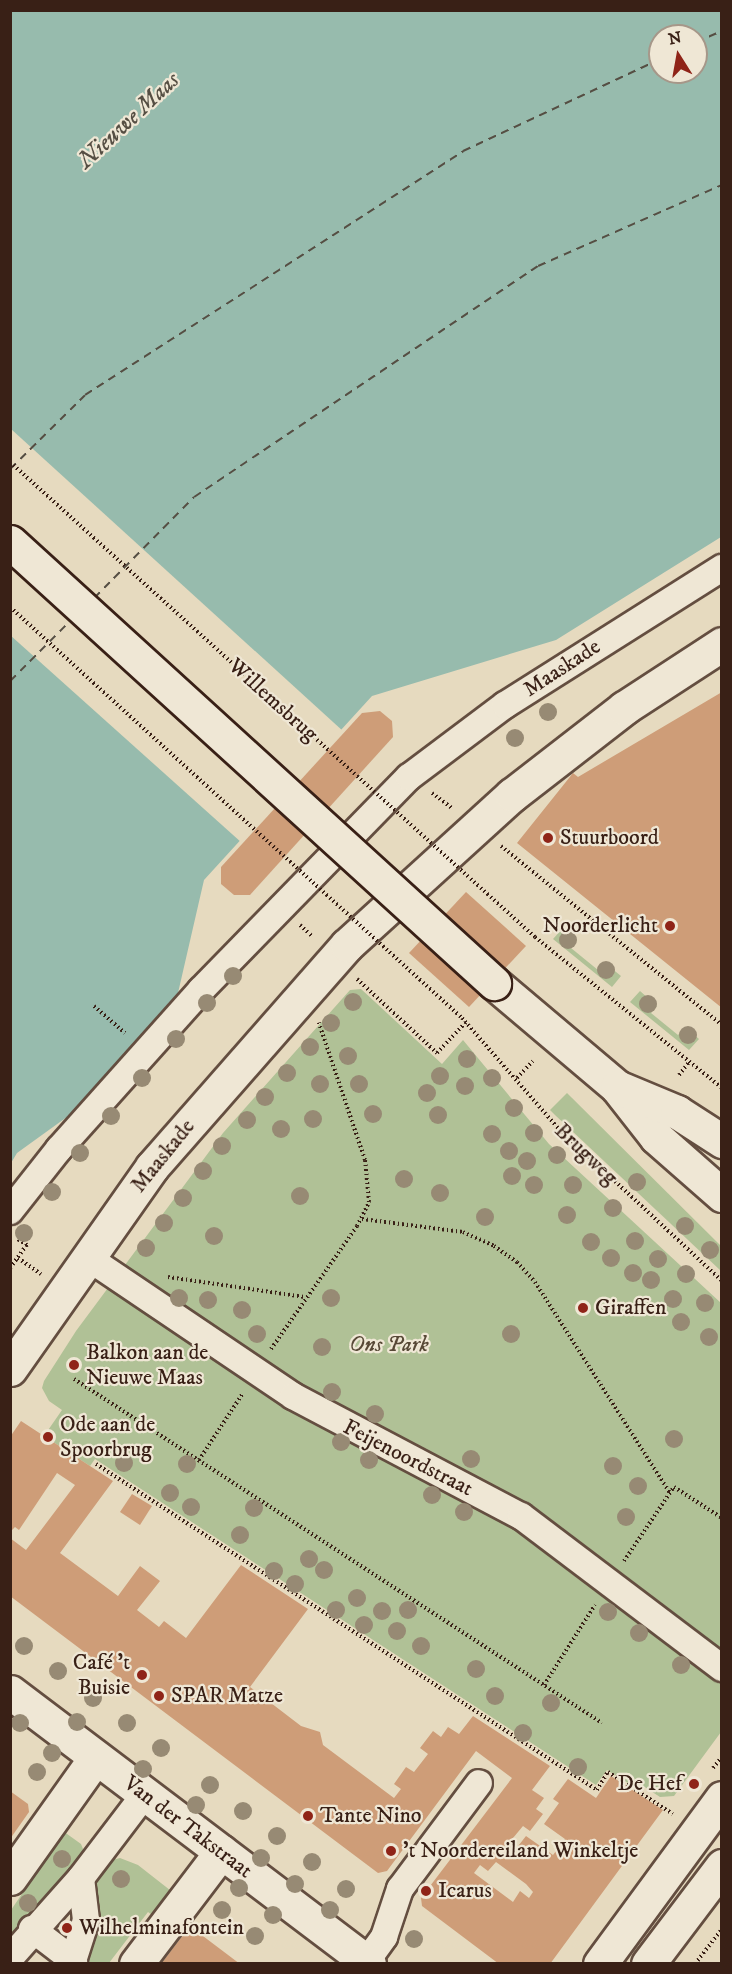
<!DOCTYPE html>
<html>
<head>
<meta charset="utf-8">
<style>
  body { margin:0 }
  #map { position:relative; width:732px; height:1974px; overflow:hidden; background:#e6dabf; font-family:"IM FELL DW Pica",serif }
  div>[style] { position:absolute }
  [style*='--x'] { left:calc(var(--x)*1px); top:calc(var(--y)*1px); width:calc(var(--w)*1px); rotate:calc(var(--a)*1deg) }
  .green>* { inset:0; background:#b0c196 }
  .water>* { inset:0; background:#97bbad }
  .pier>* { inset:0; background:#e6dabf }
  .ferry>* { height:1.5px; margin-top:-0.75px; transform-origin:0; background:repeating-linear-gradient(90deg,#554e43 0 8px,transparent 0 14px) }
  .building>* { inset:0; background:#ce9d78 }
  .path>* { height:4px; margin-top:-2px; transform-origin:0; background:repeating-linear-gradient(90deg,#392016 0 1.5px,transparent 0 4.5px) }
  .roads { filter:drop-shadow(2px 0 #644e40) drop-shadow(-2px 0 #644e40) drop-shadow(0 2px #644e40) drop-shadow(0 -2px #644e40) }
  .pedestrian>* { height:26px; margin:-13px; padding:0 13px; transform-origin:13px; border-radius:13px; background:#efe7d5 }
  .minor>* { height:33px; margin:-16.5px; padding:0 16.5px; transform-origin:16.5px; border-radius:16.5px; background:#efe7d5 }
  .secondary>* { height:33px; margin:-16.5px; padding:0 16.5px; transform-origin:16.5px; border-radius:16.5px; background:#efe7d5 }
  .path-bridge>* { height:4px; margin-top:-2px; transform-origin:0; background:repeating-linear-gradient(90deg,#392016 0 1.5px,transparent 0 4.5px) }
  .bridges { filter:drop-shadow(2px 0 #392016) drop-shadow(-2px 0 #392016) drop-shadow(0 2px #392016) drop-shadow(0 -2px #392016) }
  .secondary-bridge>* { height:33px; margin:-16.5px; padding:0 16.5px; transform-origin:16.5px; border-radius:16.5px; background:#efe7d5 }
  .trees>* { width:18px; height:18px; margin:-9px; border-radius:50%; background:#978a74 }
  .dots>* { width:16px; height:16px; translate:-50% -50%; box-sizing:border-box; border:3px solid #efe7d5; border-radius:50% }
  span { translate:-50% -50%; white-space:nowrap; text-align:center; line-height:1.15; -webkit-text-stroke:4.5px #efe7d5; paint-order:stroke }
  .street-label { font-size:22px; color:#392016 }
  .poi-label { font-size:22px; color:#392016 }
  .left { translate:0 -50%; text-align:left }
  .right { translate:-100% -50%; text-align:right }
  .park-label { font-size:22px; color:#574836; font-style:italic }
  .water-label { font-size:24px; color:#554e43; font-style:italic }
  .frame { position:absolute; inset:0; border:12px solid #392016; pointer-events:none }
  .north { position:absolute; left:648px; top:24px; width:60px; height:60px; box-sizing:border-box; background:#efe7d5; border:2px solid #a69789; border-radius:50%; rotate:349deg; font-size:16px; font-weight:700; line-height:24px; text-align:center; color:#392016 }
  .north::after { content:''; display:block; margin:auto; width:21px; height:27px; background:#8f2418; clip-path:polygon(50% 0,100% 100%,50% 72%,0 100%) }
</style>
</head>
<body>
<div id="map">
  <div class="green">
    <i style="clip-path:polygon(562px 929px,576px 940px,571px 948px,598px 970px,605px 963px,621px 976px,612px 987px,553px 939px)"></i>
    <i style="clip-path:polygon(361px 989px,442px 1064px,463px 1040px,549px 1144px,721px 1303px,721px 1732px,674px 1796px,660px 1797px,631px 1778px,628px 1783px,607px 1770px,596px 1785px,95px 1459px,90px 1466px,44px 1436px,62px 1410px,49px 1401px,42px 1388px,44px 1381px,76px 1331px,223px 1133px,350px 990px)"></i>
    <i style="clip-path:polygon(640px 991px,657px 1006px,651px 1013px,678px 1035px,685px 1027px,699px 1039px,689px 1050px,630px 1002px)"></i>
    <i style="clip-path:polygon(567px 1093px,721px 1246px,721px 1271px,555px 1115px,550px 1110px)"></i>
    <i style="clip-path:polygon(56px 1826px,81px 1844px,85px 1854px,73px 1870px,43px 1897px,11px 1941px,11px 1910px,56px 1844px,48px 1838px)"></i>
    <i style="clip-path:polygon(120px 1858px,138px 1865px,175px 1894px,156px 1918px,148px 1912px,109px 1963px,84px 1964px,96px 1930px,95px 1880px,108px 1861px)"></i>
  </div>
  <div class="water">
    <i style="clip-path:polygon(evenodd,11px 11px,721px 11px,721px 537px,556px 640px,372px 696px,204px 880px,178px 993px,78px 1109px,17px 1153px,11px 1163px,11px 11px,660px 36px,696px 36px,696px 72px,660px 72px,660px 36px)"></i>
  </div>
  <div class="pier">
    <i style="clip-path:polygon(11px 429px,344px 732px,242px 843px,10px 635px)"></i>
  </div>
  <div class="ferry">
    <i style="--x:696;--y:42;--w:28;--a:-23"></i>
    <i style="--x:10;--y:469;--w:105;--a:-44.6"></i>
    <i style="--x:85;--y:395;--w:450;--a:-32.8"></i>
    <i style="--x:463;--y:151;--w:217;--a:-25"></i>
    <i style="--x:94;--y:598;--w:142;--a:-45.3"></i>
    <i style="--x:194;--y:497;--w:414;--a:-33.9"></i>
    <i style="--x:538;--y:266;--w:201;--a:-23.8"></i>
    <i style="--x:10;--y:681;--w:86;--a:-45"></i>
  </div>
  <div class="building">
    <i style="clip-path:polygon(722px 692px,722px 1008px,517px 843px,573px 773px,578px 777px)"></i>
    <i style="clip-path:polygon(380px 711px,392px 721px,393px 737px,250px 895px,234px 895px,221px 884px,221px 867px,362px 713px)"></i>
    <i style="clip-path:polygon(466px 892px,526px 946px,469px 1007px,409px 953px)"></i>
    <i style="clip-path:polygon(evenodd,21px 1421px,113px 1481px,60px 1553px,118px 1596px,140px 1566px,160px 1581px,137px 1610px,159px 1627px,164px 1621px,186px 1638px,241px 1565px,308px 1609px,250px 1687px,301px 1726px,320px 1732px,323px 1745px,394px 1798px,401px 1789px,394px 1784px,406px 1767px,414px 1772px,428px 1754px,420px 1748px,433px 1731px,441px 1737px,448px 1727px,459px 1734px,473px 1716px,550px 1766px,532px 1790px,544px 1798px,536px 1809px,543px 1814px,530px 1831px,523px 1826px,508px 1844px,515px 1850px,526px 1836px,553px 1855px,565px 1839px,544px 1824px,559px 1803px,553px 1799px,568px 1779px,596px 1798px,611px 1776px,663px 1810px,550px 1964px,499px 1964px,422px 1906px,421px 1898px,512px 1778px,476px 1751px,387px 1871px,378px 1873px,10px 1596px,10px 1538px,26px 1550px,75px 1485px,57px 1473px,19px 1530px,15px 1527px,10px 1532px,10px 1437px,21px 1421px,496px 1862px,526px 1884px,533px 1892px,529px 1898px,520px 1891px,513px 1902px,474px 1873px,480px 1865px,488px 1871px,496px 1862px)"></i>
    <i style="clip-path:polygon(132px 1494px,152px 1506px,140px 1525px,120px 1512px)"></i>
    <i style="clip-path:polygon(10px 1791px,28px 1804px,29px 1812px,10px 1839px)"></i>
    <i style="clip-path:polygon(190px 1926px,195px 1930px,240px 1964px,161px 1964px)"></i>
  </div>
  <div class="path">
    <i style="--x:432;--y:793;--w:25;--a:37"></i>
    <i style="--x:501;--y:846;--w:284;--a:39"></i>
    <i style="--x:300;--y:925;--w:16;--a:43"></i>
    <i style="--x:535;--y:937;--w:240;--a:38.9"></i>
    <i style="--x:357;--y:979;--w:109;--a:42.8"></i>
    <i style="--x:437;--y:1053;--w:42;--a:-46.9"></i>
    <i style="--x:94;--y:1006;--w:41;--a:41.1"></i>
    <i style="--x:462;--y:1018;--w:147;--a:48.9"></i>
    <i style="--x:559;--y:1129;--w:223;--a:43"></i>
    <i style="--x:679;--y:1075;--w:16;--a:-52"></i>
    <i style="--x:517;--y:1078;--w:23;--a:-47"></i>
    <i style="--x:362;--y:1219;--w:102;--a:7.3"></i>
    <i style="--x:463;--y:1232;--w:34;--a:24"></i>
    <i style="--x:494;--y:1246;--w:28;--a:35"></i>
    <i style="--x:517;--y:1262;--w:27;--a:48"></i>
    <i style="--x:535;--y:1282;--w:250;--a:57.4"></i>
    <i style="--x:18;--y:1258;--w:28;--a:35"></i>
    <i style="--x:10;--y:1268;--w:29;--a:-54"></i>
    <i style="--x:27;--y:1245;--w:13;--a:-148"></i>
    <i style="--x:168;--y:1277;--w:138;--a:8.3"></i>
    <i style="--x:271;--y:1349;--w:150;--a:-55"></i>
    <i style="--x:357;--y:1226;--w:27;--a:-63"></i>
    <i style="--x:369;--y:1202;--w:42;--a:-95.4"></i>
    <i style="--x:365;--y:1160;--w:145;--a:-108.6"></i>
    <i style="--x:74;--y:1379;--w:630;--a:33.08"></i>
    <i style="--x:199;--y:1460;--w:80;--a:-56.7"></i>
    <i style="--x:96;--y:1464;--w:598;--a:33.05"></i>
    <i style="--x:597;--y:1790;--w:21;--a:-59"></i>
    <i style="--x:608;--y:1772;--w:77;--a:32.9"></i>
    <i style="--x:624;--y:1561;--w:89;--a:-56"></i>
    <i style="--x:674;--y:1487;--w:57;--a:32.9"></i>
    <i style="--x:544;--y:1685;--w:95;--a:-57.5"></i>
    <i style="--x:713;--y:1768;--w:14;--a:-51"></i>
    <i style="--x:695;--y:1964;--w:44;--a:-52.4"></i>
  </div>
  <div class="roads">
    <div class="pedestrian">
      <i style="--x:10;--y:1211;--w:79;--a:-51.7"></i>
      <i style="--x:59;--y:1149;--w:213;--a:-48.2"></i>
      <i style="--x:201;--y:990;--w:298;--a:-45.7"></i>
      <i style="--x:409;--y:777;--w:120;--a:-36.9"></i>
      <i style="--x:505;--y:705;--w:257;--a:-32.3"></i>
      <i style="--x:87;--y:1257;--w:249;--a:34"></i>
      <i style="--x:293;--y:1396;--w:258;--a:27.8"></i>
      <i style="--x:521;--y:1516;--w:252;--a:37.1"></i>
      <i style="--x:32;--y:1929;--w:53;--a:37.3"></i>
      <i style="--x:10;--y:1958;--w:107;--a:-48.4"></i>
      <i style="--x:81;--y:1878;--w:106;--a:-52.7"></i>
      <i style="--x:366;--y:1962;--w:31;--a:-54"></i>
      <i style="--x:384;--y:1937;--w:51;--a:-71.6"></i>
      <i style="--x:400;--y:1889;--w:132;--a:-53.3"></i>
      <i style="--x:72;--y:1964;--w:46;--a:-72.3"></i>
      <i style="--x:86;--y:1920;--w:42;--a:-96.8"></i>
    </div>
    <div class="minor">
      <i style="--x:10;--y:1369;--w:247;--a:-54.9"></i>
      <i style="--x:152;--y:1167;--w:295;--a:-48.7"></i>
      <i style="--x:347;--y:945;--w:223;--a:-42.3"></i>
      <i style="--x:512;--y:795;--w:142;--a:-37.8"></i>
      <i style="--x:624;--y:708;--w:117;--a:-33.1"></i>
      <i style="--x:10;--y:1692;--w:450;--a:37.1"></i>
      <i style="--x:10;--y:1878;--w:148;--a:-54.6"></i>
      <i style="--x:136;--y:1964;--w:141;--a:-52.8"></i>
    </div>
    <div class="secondary">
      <i style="--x:494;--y:983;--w:161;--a:40.2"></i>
      <i style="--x:617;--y:1087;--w:63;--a:52"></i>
      <i style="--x:656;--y:1137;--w:88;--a:41.3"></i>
      <i style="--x:617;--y:1087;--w:65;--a:22.6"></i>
      <i style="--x:677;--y:1112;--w:54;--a:32.8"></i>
      <i style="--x:600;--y:1964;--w:206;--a:-53.7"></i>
      <i style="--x:648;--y:1964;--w:123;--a:-52.9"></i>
    </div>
  </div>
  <div class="path-bridge">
    <i style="--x:10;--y:462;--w:708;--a:42.14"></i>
    <i style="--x:10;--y:607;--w:611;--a:42.28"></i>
  </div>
  <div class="bridges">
    <div class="secondary-bridge">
      <i style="--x:10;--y:542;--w:655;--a:42.34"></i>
    </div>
  </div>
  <div class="trees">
    <i style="left:548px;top:712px"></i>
    <i style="left:515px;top:738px"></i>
    <i style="left:568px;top:940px"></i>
    <i style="left:606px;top:970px"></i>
    <i style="left:233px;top:976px"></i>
    <i style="left:353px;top:1002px"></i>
    <i style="left:207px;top:1003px"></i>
    <i style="left:648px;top:1004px"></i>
    <i style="left:331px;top:1023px"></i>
    <i style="left:688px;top:1035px"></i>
    <i style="left:176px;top:1039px"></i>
    <i style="left:310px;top:1047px"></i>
    <i style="left:348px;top:1056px"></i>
    <i style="left:467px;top:1059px"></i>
    <i style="left:287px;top:1073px"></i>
    <i style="left:440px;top:1076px"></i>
    <i style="left:142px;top:1078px"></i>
    <i style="left:492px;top:1078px"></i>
    <i style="left:320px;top:1084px"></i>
    <i style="left:359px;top:1084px"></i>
    <i style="left:465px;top:1086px"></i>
    <i style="left:427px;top:1093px"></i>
    <i style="left:265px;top:1097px"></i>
    <i style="left:514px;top:1108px"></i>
    <i style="left:373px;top:1114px"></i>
    <i style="left:438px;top:1115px"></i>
    <i style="left:111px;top:1116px"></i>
    <i style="left:313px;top:1119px"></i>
    <i style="left:247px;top:1120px"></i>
    <i style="left:281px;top:1129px"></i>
    <i style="left:534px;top:1133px"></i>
    <i style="left:492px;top:1134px"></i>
    <i style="left:222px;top:1146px"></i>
    <i style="left:509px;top:1151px"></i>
    <i style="left:80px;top:1153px"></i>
    <i style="left:557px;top:1155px"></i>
    <i style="left:527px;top:1161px"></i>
    <i style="left:203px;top:1171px"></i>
    <i style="left:512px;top:1176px"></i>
    <i style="left:404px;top:1179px"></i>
    <i style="left:637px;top:1182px"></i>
    <i style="left:534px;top:1185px"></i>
    <i style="left:573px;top:1185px"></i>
    <i style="left:52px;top:1192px"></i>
    <i style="left:440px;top:1193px"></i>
    <i style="left:300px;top:1196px"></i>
    <i style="left:183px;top:1198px"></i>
    <i style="left:613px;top:1208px"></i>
    <i style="left:567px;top:1215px"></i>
    <i style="left:485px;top:1217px"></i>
    <i style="left:164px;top:1223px"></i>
    <i style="left:685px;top:1226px"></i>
    <i style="left:24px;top:1233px"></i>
    <i style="left:214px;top:1236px"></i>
    <i style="left:635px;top:1241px"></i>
    <i style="left:591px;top:1242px"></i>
    <i style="left:146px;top:1248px"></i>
    <i style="left:710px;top:1250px"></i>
    <i style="left:611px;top:1258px"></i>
    <i style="left:658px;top:1259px"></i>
    <i style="left:633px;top:1273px"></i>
    <i style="left:686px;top:1274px"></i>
    <i style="left:651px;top:1280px"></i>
    <i style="left:179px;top:1298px"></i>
    <i style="left:331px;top:1298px"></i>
    <i style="left:673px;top:1299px"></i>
    <i style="left:208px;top:1300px"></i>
    <i style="left:705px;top:1303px"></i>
    <i style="left:242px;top:1310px"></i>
    <i style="left:681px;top:1322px"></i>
    <i style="left:257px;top:1334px"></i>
    <i style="left:511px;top:1334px"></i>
    <i style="left:709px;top:1337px"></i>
    <i style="left:322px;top:1347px"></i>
    <i style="left:332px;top:1392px"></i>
    <i style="left:375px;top:1414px"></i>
    <i style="left:674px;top:1439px"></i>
    <i style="left:341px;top:1442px"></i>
    <i style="left:471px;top:1459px"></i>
    <i style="left:369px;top:1460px"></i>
    <i style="left:124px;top:1463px"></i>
    <i style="left:187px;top:1464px"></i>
    <i style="left:613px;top:1466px"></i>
    <i style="left:638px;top:1486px"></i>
    <i style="left:170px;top:1493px"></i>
    <i style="left:432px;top:1495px"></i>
    <i style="left:191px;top:1507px"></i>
    <i style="left:254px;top:1508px"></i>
    <i style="left:464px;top:1512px"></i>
    <i style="left:626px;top:1517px"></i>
    <i style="left:240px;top:1535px"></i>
    <i style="left:309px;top:1559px"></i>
    <i style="left:324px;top:1570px"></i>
    <i style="left:274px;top:1571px"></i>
    <i style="left:295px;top:1584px"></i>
    <i style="left:357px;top:1598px"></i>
    <i style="left:336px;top:1610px"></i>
    <i style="left:408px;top:1610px"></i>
    <i style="left:382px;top:1611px"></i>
    <i style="left:608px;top:1612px"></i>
    <i style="left:364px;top:1625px"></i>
    <i style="left:397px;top:1631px"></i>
    <i style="left:639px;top:1633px"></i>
    <i style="left:24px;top:1646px"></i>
    <i style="left:421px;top:1646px"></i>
    <i style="left:681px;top:1665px"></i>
    <i style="left:476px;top:1669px"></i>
    <i style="left:58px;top:1671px"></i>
    <i style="left:495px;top:1696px"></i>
    <i style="left:93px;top:1698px"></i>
    <i style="left:551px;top:1703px"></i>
    <i style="left:77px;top:1722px"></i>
    <i style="left:20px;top:1723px"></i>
    <i style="left:127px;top:1723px"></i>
    <i style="left:523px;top:1733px"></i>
    <i style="left:161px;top:1748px"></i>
    <i style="left:52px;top:1753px"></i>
    <i style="left:578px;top:1767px"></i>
    <i style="left:143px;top:1769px"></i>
    <i style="left:37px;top:1772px"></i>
    <i style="left:210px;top:1785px"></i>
    <i style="left:196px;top:1805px"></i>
    <i style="left:243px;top:1811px"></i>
    <i style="left:277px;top:1836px"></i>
    <i style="left:261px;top:1858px"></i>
    <i style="left:62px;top:1859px"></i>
    <i style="left:312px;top:1862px"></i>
    <i style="left:121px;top:1879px"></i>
    <i style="left:295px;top:1884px"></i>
    <i style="left:239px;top:1888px"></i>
    <i style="left:346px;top:1889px"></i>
    <i style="left:28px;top:1903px"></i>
    <i style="left:222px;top:1910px"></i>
    <i style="left:330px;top:1910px"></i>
    <i style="left:273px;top:1915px"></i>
    <i style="left:255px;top:1936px"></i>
    <i style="left:414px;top:1939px"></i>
  </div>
  <div class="dots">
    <i style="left:548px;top:838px;background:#8f2418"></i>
    <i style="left:670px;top:926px;background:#8f2418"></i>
    <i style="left:583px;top:1308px;background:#8f2418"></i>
    <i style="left:74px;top:1365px;background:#8f2418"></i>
    <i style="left:48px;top:1437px;background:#8f2418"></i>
    <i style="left:142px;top:1675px;background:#8f2418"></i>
    <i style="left:159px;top:1696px;background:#8f2418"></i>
    <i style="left:694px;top:1784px;background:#8f2418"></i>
    <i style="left:308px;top:1816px;background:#8f2418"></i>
    <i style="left:391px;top:1851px;background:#8f2418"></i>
    <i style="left:426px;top:1891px;background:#8f2418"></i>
    <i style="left:67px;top:1928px;background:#8f2418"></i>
  </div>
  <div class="street-label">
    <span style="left:562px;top:668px;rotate:-33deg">Maaskade</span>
    <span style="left:273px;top:700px;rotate:42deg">Willemsbrug</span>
    <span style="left:586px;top:1154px;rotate:44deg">Brugweg</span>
    <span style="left:163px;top:1156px;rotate:-51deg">Maaskade</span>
    <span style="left:408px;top:1458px;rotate:27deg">Feijenoordstraat</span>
    <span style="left:188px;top:1827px;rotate:37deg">Van der Takstraat</span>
  </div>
  <div class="poi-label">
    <span class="left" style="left:560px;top:838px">Stuurboord</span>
    <span class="right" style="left:658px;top:926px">Noorderlicht</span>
    <span class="left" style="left:595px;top:1308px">Giraffen</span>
    <span class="left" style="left:86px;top:1365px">Balkon aan de<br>Nieuwe Maas</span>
    <span class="left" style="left:60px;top:1437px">Ode aan de<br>Spoorbrug</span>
    <span class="right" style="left:130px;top:1675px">Café 't<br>Buisie</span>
    <span class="left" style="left:171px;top:1696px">SPAR Matze</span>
    <span class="right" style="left:682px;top:1784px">De Hef</span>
    <span class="left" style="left:320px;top:1816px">Tante Nino</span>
    <span class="left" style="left:403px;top:1851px">'t Noordereiland Winkeltje</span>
    <span class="left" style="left:438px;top:1891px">Icarus</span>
    <span class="left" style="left:79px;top:1928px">Wilhelminafontein</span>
  </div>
  <div class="park-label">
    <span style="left:389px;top:1345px">Ons Park</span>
  </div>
  <div class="water-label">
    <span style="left:129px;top:121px;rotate:-43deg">Nieuwe Maas</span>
  </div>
  <div class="frame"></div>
  <div class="north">N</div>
</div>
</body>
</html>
